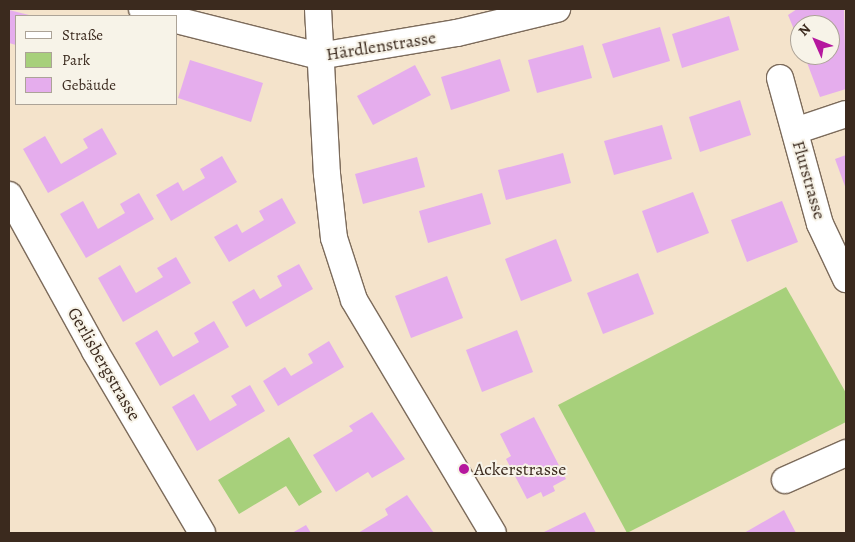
<!DOCTYPE html>
<html>
<head>
<meta charset="utf-8">
<style>
  body { margin:0 }
  #map { position:relative; width:855px; height:542px; overflow:hidden; background:#f4e3cb; font-family:Alegreya,serif }
  div>[style] { position:absolute }
  [style*='--x'] { left:calc(var(--x)*1px); top:calc(var(--y)*1px); width:calc(var(--w)*1px); rotate:calc(var(--a)*1deg) }
  .green>* { inset:0; background:#a7d07b }
  .building>* { inset:0; background:#e5aded }
  .roads { filter:drop-shadow(1px 0 #7c6b5b) drop-shadow(-1px 0 #7c6b5b) drop-shadow(0 1px #7c6b5b) drop-shadow(0 -1px #7c6b5b) }
  .minor>* { height:26px; margin:-13px; padding:0 13px; transform-origin:13px; border-radius:13px; background:#fff }
  .dots>* { width:14px; height:14px; translate:-50% -50%; box-sizing:border-box; border:2px solid #f7f3e8; border-radius:50% }
  span { translate:-50% -50%; white-space:nowrap; text-align:center; line-height:1.15; -webkit-text-stroke:4px #f7f3e8; paint-order:stroke }
  .street-label { font-size:18px; color:#3b2a1e }
  .poi-label { font-size:18px; color:#3b2a1e }
  .left { translate:0 -50%; text-align:left }
  .frame { position:absolute; inset:0; border:10px solid #3b2a1e; pointer-events:none }
  .legend { position:absolute; left:15px; top:15px; width:162px; height:90px; box-sizing:border-box; background:#f7f3e8; border:1px solid #aca397; margin:0; padding:6px 9px; list-style:none; font-size:15px; color:#3b2a1e }
  .legend li { display:flex; align-items:center; gap:10px; height:25px }
  .legend b { width:25px; border:1px solid #aca397 }
  .north { position:absolute; left:790px; top:15px; width:50px; height:50px; box-sizing:border-box; background:#f7f3e8; border:1px solid #aca397; border-radius:50%; rotate:314deg; font-size:14px; font-weight:700; line-height:20px; text-align:center; color:#3b2a1e }
  .north::after { content:''; display:block; margin:auto; width:18px; height:22px; background:#b5179e; clip-path:polygon(50% 0,100% 100%,50% 72%,0 100%) }
</style>
</head>
<body>
<div id="map">
  <div class="green">
    <i style="clip-path:polygon(786px 287px,846px 393px,846px 422px,627px 533px,558px 405px)"></i>
    <i style="clip-path:polygon(289px 437px,322px 492px,299px 506px,286px 486px,239px 514px,218px 480px)"></i>
  </div>
  <div class="building">
    <i style="clip-path:polygon(797px 9px,844px 9px,846px 89px,820px 97px,806px 60px,808px 55px,830px 55px,830px 25px,800px 25px,800px 44px,788px 15px)"></i>
    <i style="clip-path:polygon(9px 10px,33px 16px,16px 16px,16px 45px,9px 43px)"></i>
    <i style="clip-path:polygon(729px 16px,739px 50px,682px 68px,672px 34px)"></i>
    <i style="clip-path:polygon(660px 27px,670px 61px,613px 78px,602px 44px)"></i>
    <i style="clip-path:polygon(583px 45px,592px 78px,537px 93px,528px 60px)"></i>
    <i style="clip-path:polygon(500px 59px,510px 91px,451px 110px,441px 77px)"></i>
    <i style="clip-path:polygon(190px 60px,263px 83px,251px 122px,178px 98px)"></i>
    <i style="clip-path:polygon(415px 65px,431px 95px,373px 125px,357px 96px)"></i>
    <i style="clip-path:polygon(740px 100px,751px 135px,700px 152px,689px 117px)"></i>
    <i style="clip-path:polygon(662px 125px,672px 159px,614px 175px,604px 141px)"></i>
    <i style="clip-path:polygon(102px 128px,117px 154px,48px 193px,23px 149px,45px 136px,61px 164px,88px 148px,83px 139px)"></i>
    <i style="clip-path:polygon(563px 153px,571px 183px,506px 200px,498px 170px)"></i>
    <i style="clip-path:polygon(846px 155px,846px 189px,835px 159px)"></i>
    <i style="clip-path:polygon(222px 156px,237px 182px,171px 221px,156px 195px,178px 182px,183px 191px,205px 178px,200px 169px)"></i>
    <i style="clip-path:polygon(417px 157px,425px 187px,363px 204px,355px 174px)"></i>
    <i style="clip-path:polygon(693px 192px,709px 233px,657px 253px,642px 211px)"></i>
    <i style="clip-path:polygon(139px 193px,154px 219px,86px 258px,60px 214px,83px 201px,98px 229px,125px 213px,120px 204px)"></i>
    <i style="clip-path:polygon(482px 193px,491px 224px,428px 243px,419px 211px)"></i>
    <i style="clip-path:polygon(282px 198px,296px 223px,229px 262px,214px 237px,237px 224px,242px 233px,264px 220px,259px 211px)"></i>
    <i style="clip-path:polygon(782px 201px,798px 242px,747px 262px,731px 220px)"></i>
    <i style="clip-path:polygon(556px 239px,572px 281px,521px 301px,505px 259px)"></i>
    <i style="clip-path:polygon(176px 257px,191px 283px,123px 322px,98px 278px,120px 265px,136px 293px,163px 277px,157px 268px)"></i>
    <i style="clip-path:polygon(299px 264px,313px 289px,246px 327px,232px 302px,254px 289px,260px 299px,282px 286px,277px 276px)"></i>
    <i style="clip-path:polygon(638px 273px,654px 314px,603px 334px,587px 293px)"></i>
    <i style="clip-path:polygon(447px 276px,463px 318px,411px 338px,395px 296px)"></i>
    <i style="clip-path:polygon(214px 321px,229px 347px,160px 386px,135px 343px,157px 330px,173px 357px,199px 342px,194px 333px)"></i>
    <i style="clip-path:polygon(517px 330px,533px 372px,482px 392px,466px 350px)"></i>
    <i style="clip-path:polygon(329px 341px,344px 367px,278px 406px,263px 381px,285px 367px,291px 376px,313px 363px,308px 354px)"></i>
    <i style="clip-path:polygon(250px 385px,265px 411px,197px 451px,172px 407px,194px 394px,210px 421px,237px 405px,231px 396px)"></i>
    <i style="clip-path:polygon(372px 412px,405px 459px,372px 478px,368px 472px,336px 492px,313px 455px,353px 431px,349px 426px)"></i>
    <i style="clip-path:polygon(534px 417px,566px 479px,553px 486px,555px 491px,543px 497px,541px 492px,527px 499px,506px 459px,511px 456px,500px 434px)"></i>
    <i style="clip-path:polygon(407px 495px,434px 533px,358px 533px,388px 515px,385px 509px)"></i>
    <i style="clip-path:polygon(784px 510px,796px 533px,744px 533px)"></i>
    <i style="clip-path:polygon(585px 512px,596px 533px,542px 533px)"></i>
    <i style="clip-path:polygon(306px 525px,311px 533px,292px 533px)"></i>
  </div>
  <div class="roads">
    <div class="minor">
      <i style="--x:142;--y:9;--w:27;--a:15"></i>
      <i style="--x:318;--y:9;--w:165;--a:86.9"></i>
      <i style="--x:327;--y:174;--w:64;--a:83.8"></i>
      <i style="--x:334;--y:238;--w:65;--a:72.1"></i>
      <i style="--x:354;--y:300;--w:271;--a:59.2"></i>
      <i style="--x:176;--y:20;--w:147;--a:14.1"></i>
      <i style="--x:319;--y:56;--w:140;--a:-9.5"></i>
      <i style="--x:457;--y:33;--w:103;--a:-13.5"></i>
      <i style="--x:780;--y:78;--w:151;--a:74.7"></i>
      <i style="--x:820;--y:224;--w:61;--a:64.7"></i>
      <i style="--x:795;--y:131;--w:54;--a:-18.4"></i>
      <i style="--x:9;--y:195;--w:178;--a:61.1"></i>
      <i style="--x:95;--y:351;--w:211;--a:59.5"></i>
      <i style="--x:785;--y:480;--w:67;--a:-23.9"></i>
    </div>
  </div>
  <div class="dots">
    <i style="left:464px;top:469px;background:#b5179e"></i>
  </div>
  <div class="street-label">
    <span style="left:381px;top:46px;rotate:-9deg">Härdlenstrasse</span>
    <span style="left:809px;top:180px;rotate:74deg">Flurstrasse</span>
    <span style="left:104px;top:364px;rotate:60deg">Gerlisbergstrasse</span>
  </div>
  <div class="poi-label">
    <span class="left" style="left:474px;top:469px">Ackerstrasse</span>
  </div>
  <div class="frame"></div>
  <ul class="legend">
  <li><b style="height:6px;background:#fff"></b>Straße</li>
  <li><b style="height:14px;background:#a7d07b"></b>Park</li>
  <li><b style="height:14px;background:#e5aded"></b>Gebäude</li>
  </ul>
  <div class="north">N</div>
</div>
</body>
</html>
